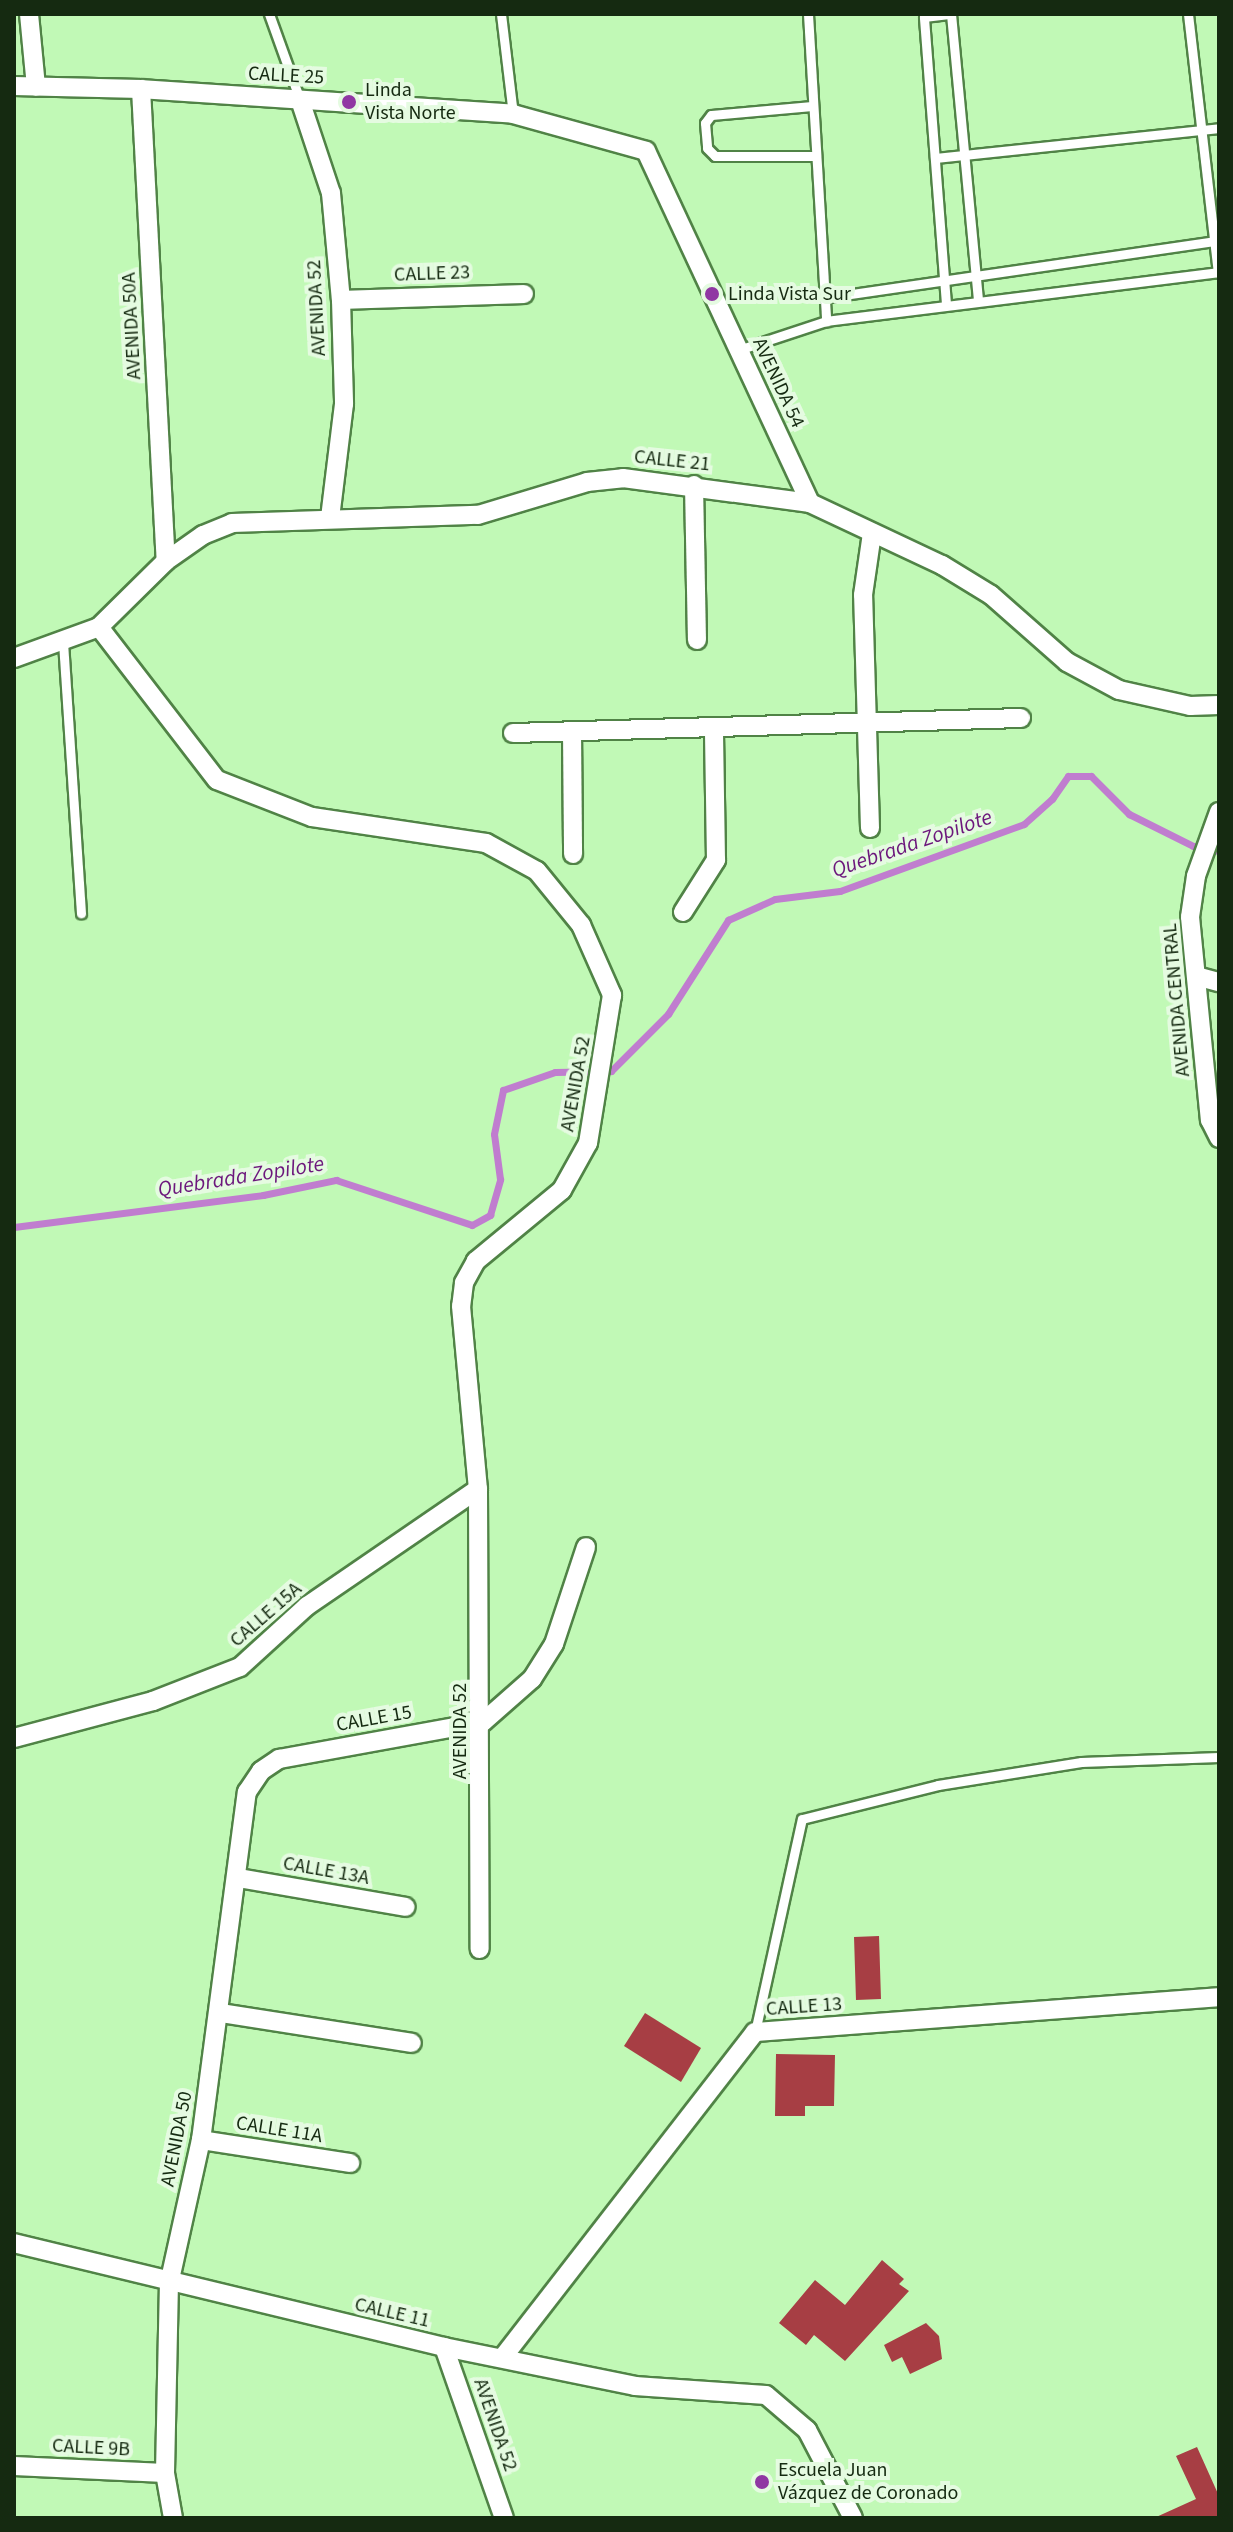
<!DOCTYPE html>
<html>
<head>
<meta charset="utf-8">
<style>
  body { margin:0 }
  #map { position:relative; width:1233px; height:2532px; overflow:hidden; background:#c1f9b6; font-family:"Source Sans 3",sans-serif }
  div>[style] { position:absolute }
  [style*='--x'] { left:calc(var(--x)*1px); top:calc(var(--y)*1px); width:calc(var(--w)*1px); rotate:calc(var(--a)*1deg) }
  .stream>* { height:7px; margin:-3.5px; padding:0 3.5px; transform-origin:3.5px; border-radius:3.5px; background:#c07dcf }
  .building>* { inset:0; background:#a73e44 }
  .roads { filter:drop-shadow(2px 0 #508346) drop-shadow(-2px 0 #508346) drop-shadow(0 2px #508346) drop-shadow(0 -2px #508346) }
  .lane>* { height:9px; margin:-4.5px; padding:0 4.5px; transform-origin:4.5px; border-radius:4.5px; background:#fff }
  .street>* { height:18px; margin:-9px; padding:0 9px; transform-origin:9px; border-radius:9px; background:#fff }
  .dots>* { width:22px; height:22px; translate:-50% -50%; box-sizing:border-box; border:4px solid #e5fbe1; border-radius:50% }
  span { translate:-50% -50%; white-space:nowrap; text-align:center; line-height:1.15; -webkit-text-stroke:8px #e5fbe1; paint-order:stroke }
  .street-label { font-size:20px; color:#152a11 }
  .poi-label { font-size:20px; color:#152a11 }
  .left { translate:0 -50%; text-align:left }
  .water-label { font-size:22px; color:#6c177c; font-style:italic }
  .frame { position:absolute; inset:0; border:16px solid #152a11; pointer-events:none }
</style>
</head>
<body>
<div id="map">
  <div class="stream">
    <i style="--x:14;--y:1227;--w:251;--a:-7.3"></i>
    <i style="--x:263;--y:1195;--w:75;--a:-11.6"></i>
    <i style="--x:336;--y:1180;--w:143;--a:18.3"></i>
    <i style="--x:472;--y:1225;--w:21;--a:-29"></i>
    <i style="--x:490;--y:1215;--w:37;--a:-74"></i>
    <i style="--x:500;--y:1179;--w:45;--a:-97.6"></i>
    <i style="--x:494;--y:1134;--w:45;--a:-78.4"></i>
    <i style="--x:503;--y:1090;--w:55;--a:-19.1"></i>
    <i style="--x:555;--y:1072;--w:56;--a:-1"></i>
    <i style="--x:611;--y:1071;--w:81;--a:-45"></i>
    <i style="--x:668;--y:1014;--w:112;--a:-57.4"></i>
    <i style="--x:728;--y:920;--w:51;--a:-24.1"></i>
    <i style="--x:775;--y:899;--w:65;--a:-7"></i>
    <i style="--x:840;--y:891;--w:196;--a:-20"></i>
    <i style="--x:1024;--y:824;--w:38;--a:-42"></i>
    <i style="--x:1052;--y:799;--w:28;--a:-55"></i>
    <i style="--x:1068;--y:776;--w:23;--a:0"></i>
    <i style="--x:1091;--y:776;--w:54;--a:45"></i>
    <i style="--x:1129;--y:814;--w:72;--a:26.6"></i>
    <i style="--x:1193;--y:846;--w:26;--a:11"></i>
  </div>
  <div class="building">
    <i style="clip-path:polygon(879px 1936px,881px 1999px,856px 2000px,854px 1937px)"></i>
    <i style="clip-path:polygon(645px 2013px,701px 2048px,681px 2082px,624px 2046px)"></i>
    <i style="clip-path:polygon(776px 2054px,835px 2055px,834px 2106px,805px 2106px,805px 2116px,775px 2116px)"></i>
    <i style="clip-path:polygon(882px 2260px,904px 2279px,899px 2284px,909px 2291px,845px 2361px,814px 2335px,806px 2345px,779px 2323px,815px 2280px,845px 2305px)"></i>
    <i style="clip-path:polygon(926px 2323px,939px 2336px,942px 2359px,910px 2374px,902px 2357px,892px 2362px,884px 2345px)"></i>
    <i style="clip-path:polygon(1197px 2447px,1219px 2496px,1219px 2518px,1154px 2518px,1196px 2499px,1176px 2456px)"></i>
  </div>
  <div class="roads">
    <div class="lane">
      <i style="--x:269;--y:14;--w:91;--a:70.2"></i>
      <i style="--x:501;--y:14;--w:101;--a:83.2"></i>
      <i style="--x:808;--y:14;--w:308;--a:86.6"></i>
      <i style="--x:951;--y:14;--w:287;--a:84.6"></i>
      <i style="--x:1188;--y:14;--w:260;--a:83.4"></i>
      <i style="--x:812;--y:106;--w:101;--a:174.9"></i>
      <i style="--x:711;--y:115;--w:10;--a:127"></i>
      <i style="--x:705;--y:123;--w:25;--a:85"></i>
      <i style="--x:707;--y:148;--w:11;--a:45"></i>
      <i style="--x:715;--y:156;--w:99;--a:0"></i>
      <i style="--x:935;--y:158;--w:286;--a:-6"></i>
      <i style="--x:824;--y:298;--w:395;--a:-8.3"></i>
      <i style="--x:946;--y:304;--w:288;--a:-94.4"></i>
      <i style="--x:924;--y:17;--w:25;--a:-7"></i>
      <i style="--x:738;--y:350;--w:93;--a:-18.2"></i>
      <i style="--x:826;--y:321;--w:396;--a:-7.1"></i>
      <i style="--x:63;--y:642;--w:272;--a:86.2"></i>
      <i style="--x:755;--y:2032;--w:218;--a:-77.6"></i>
      <i style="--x:802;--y:1819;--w:140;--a:-14"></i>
      <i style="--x:938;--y:1785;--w:145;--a:-9.1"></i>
      <i style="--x:1081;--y:1762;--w:138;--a:-2.1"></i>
    </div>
    <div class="street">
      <i style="--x:29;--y:14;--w:73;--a:84.5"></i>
      <i style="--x:14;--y:86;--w:127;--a:1.4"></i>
      <i style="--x:141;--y:89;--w:373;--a:3.8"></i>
      <i style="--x:513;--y:114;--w:138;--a:15.5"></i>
      <i style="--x:646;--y:151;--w:388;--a:65"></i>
      <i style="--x:141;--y:89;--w:473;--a:87"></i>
      <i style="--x:300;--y:100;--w:98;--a:71.6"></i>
      <i style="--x:331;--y:193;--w:107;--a:84.7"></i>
      <i style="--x:341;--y:300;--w:104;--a:88.3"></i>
      <i style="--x:344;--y:404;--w:115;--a:97"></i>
      <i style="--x:341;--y:300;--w:183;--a:-1.9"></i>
      <i style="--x:694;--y:485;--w:155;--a:88.9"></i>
      <i style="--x:99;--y:627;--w:193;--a:52.4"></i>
      <i style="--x:217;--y:780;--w:102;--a:21.3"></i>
      <i style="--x:312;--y:817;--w:176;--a:8.5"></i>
      <i style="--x:486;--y:843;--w:58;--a:28.8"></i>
      <i style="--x:537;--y:871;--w:70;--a:50.8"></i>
      <i style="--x:581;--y:925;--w:77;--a:66.1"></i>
      <i style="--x:612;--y:995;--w:150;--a:99.2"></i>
      <i style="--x:588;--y:1143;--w:54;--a:119"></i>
      <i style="--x:562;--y:1190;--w:112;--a:140.5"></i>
      <i style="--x:476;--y:1261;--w:25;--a:119"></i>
      <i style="--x:464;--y:1283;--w:23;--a:97"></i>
      <i style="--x:461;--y:1306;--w:184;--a:84.7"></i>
      <i style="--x:478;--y:1489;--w:460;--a:89.8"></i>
      <i style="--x:14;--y:658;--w:90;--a:-20"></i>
      <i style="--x:99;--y:627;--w:94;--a:-44.6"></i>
      <i style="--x:166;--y:561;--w:45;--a:-35.1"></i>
      <i style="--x:203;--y:535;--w:31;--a:-22"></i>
      <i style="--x:232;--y:523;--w:246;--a:-1.9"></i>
      <i style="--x:478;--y:515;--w:114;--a:-16.8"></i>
      <i style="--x:587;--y:482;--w:36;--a:-6"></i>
      <i style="--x:623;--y:478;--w:189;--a:7.6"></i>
      <i style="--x:810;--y:503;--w:146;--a:25.2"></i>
      <i style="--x:942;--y:565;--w:57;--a:31.5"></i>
      <i style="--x:991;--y:595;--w:101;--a:41.4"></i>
      <i style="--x:1067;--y:662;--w:59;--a:28.3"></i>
      <i style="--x:1119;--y:690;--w:73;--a:12.7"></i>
      <i style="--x:1190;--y:706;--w:29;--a:-2"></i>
      <i style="--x:572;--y:731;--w:123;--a:89.5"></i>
      <i style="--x:513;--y:733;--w:508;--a:-1.69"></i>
      <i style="--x:1219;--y:812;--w:68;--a:109.8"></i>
      <i style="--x:1196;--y:876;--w:41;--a:98.3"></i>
      <i style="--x:1190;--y:917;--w:204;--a:84.4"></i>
      <i style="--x:1210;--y:1120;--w:20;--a:63"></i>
      <i style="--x:870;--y:828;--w:233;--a:-91.7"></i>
      <i style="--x:863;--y:595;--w:63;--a:-81.7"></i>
      <i style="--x:683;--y:912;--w:62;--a:-57.6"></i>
      <i style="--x:716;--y:860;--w:133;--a:-90.9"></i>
      <i style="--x:1196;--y:976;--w:24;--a:15"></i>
      <i style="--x:14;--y:1738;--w:144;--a:-14.9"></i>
      <i style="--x:153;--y:1701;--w:93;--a:-21.3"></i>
      <i style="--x:240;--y:1667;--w:91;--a:-42.3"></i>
      <i style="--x:307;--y:1606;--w:207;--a:-34.4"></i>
      <i style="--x:238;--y:1878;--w:170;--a:9.8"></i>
      <i style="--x:221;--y:2013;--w:193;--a:8.9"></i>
      <i style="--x:201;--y:2140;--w:151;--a:8.8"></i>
      <i style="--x:14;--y:2243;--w:442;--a:13.6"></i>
      <i style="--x:444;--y:2347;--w:195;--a:11.5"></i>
      <i style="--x:635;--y:2386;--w:131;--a:3.9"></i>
      <i style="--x:766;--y:2395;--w:54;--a:40.5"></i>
      <i style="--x:807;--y:2430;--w:99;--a:62.4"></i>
      <i style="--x:444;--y:2347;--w:181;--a:70.7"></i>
      <i style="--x:503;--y:2357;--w:411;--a:-52.2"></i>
      <i style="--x:755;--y:2032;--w:465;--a:-4.3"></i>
      <i style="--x:14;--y:2466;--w:151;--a:2.7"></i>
      <i style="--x:173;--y:2518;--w:46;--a:-100.1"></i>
      <i style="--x:165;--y:2473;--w:189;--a:-88.8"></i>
      <i style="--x:169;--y:2284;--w:148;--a:-77.5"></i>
      <i style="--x:201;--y:2140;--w:351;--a:-82.5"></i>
      <i style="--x:247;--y:1792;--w:25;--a:-56"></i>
      <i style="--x:261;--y:1771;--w:22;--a:-34"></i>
      <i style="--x:279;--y:1759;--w:207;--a:-10.3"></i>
      <i style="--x:483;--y:1722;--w:65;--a:-41.3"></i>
      <i style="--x:532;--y:1679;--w:41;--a:-57.8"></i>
      <i style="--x:554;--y:1644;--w:102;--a:-71.7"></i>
    </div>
  </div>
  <div class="dots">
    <i style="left:349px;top:102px;background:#9037a3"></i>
    <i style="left:712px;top:294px;background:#9037a3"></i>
    <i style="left:762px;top:2482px;background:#9037a3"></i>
  </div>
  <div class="street-label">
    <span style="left:286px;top:76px;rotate:3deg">CALLE 25</span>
    <span style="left:432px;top:274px;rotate:-2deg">CALLE 23</span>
    <span style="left:317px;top:308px;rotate:-93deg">AVENIDA 52</span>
    <span style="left:132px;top:326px;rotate:-93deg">AVENIDA 50A</span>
    <span style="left:778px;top:383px;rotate:65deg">AVENIDA 54</span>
    <span style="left:672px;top:461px;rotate:6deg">CALLE 21</span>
    <span style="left:1177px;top:1000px;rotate:-95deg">AVENIDA CENTRAL</span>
    <span style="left:576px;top:1084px;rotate:-80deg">AVENIDA 52</span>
    <span style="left:266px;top:1615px;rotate:-41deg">CALLE 15A</span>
    <span style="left:374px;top:1719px;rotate:-10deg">CALLE 15</span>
    <span style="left:460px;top:1731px;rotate:-90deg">AVENIDA 52</span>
    <span style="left:326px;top:1871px;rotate:10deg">CALLE 13A</span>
    <span style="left:804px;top:2007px;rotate:-4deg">CALLE 13</span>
    <span style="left:279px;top:2130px;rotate:9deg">CALLE 11A</span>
    <span style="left:177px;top:2139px;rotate:-79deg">AVENIDA 50</span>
    <span style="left:392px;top:2313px;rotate:13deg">CALLE 11</span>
    <span style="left:495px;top:2425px;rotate:71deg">AVENIDA 52</span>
    <span style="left:91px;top:2448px;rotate:3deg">CALLE 9B</span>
  </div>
  <div class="poi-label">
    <span class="left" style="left:365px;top:102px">Linda<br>Vista Norte</span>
    <span class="left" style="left:728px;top:294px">Linda Vista Sur</span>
    <span class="left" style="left:778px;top:2482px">Escuela Juan<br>Vázquez de Coronado</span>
  </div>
  <div class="water-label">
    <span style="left:912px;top:844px;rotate:-19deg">Quebrada Zopilote</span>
    <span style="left:241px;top:1177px;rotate:-9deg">Quebrada Zopilote</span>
  </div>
  <div class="frame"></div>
</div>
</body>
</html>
